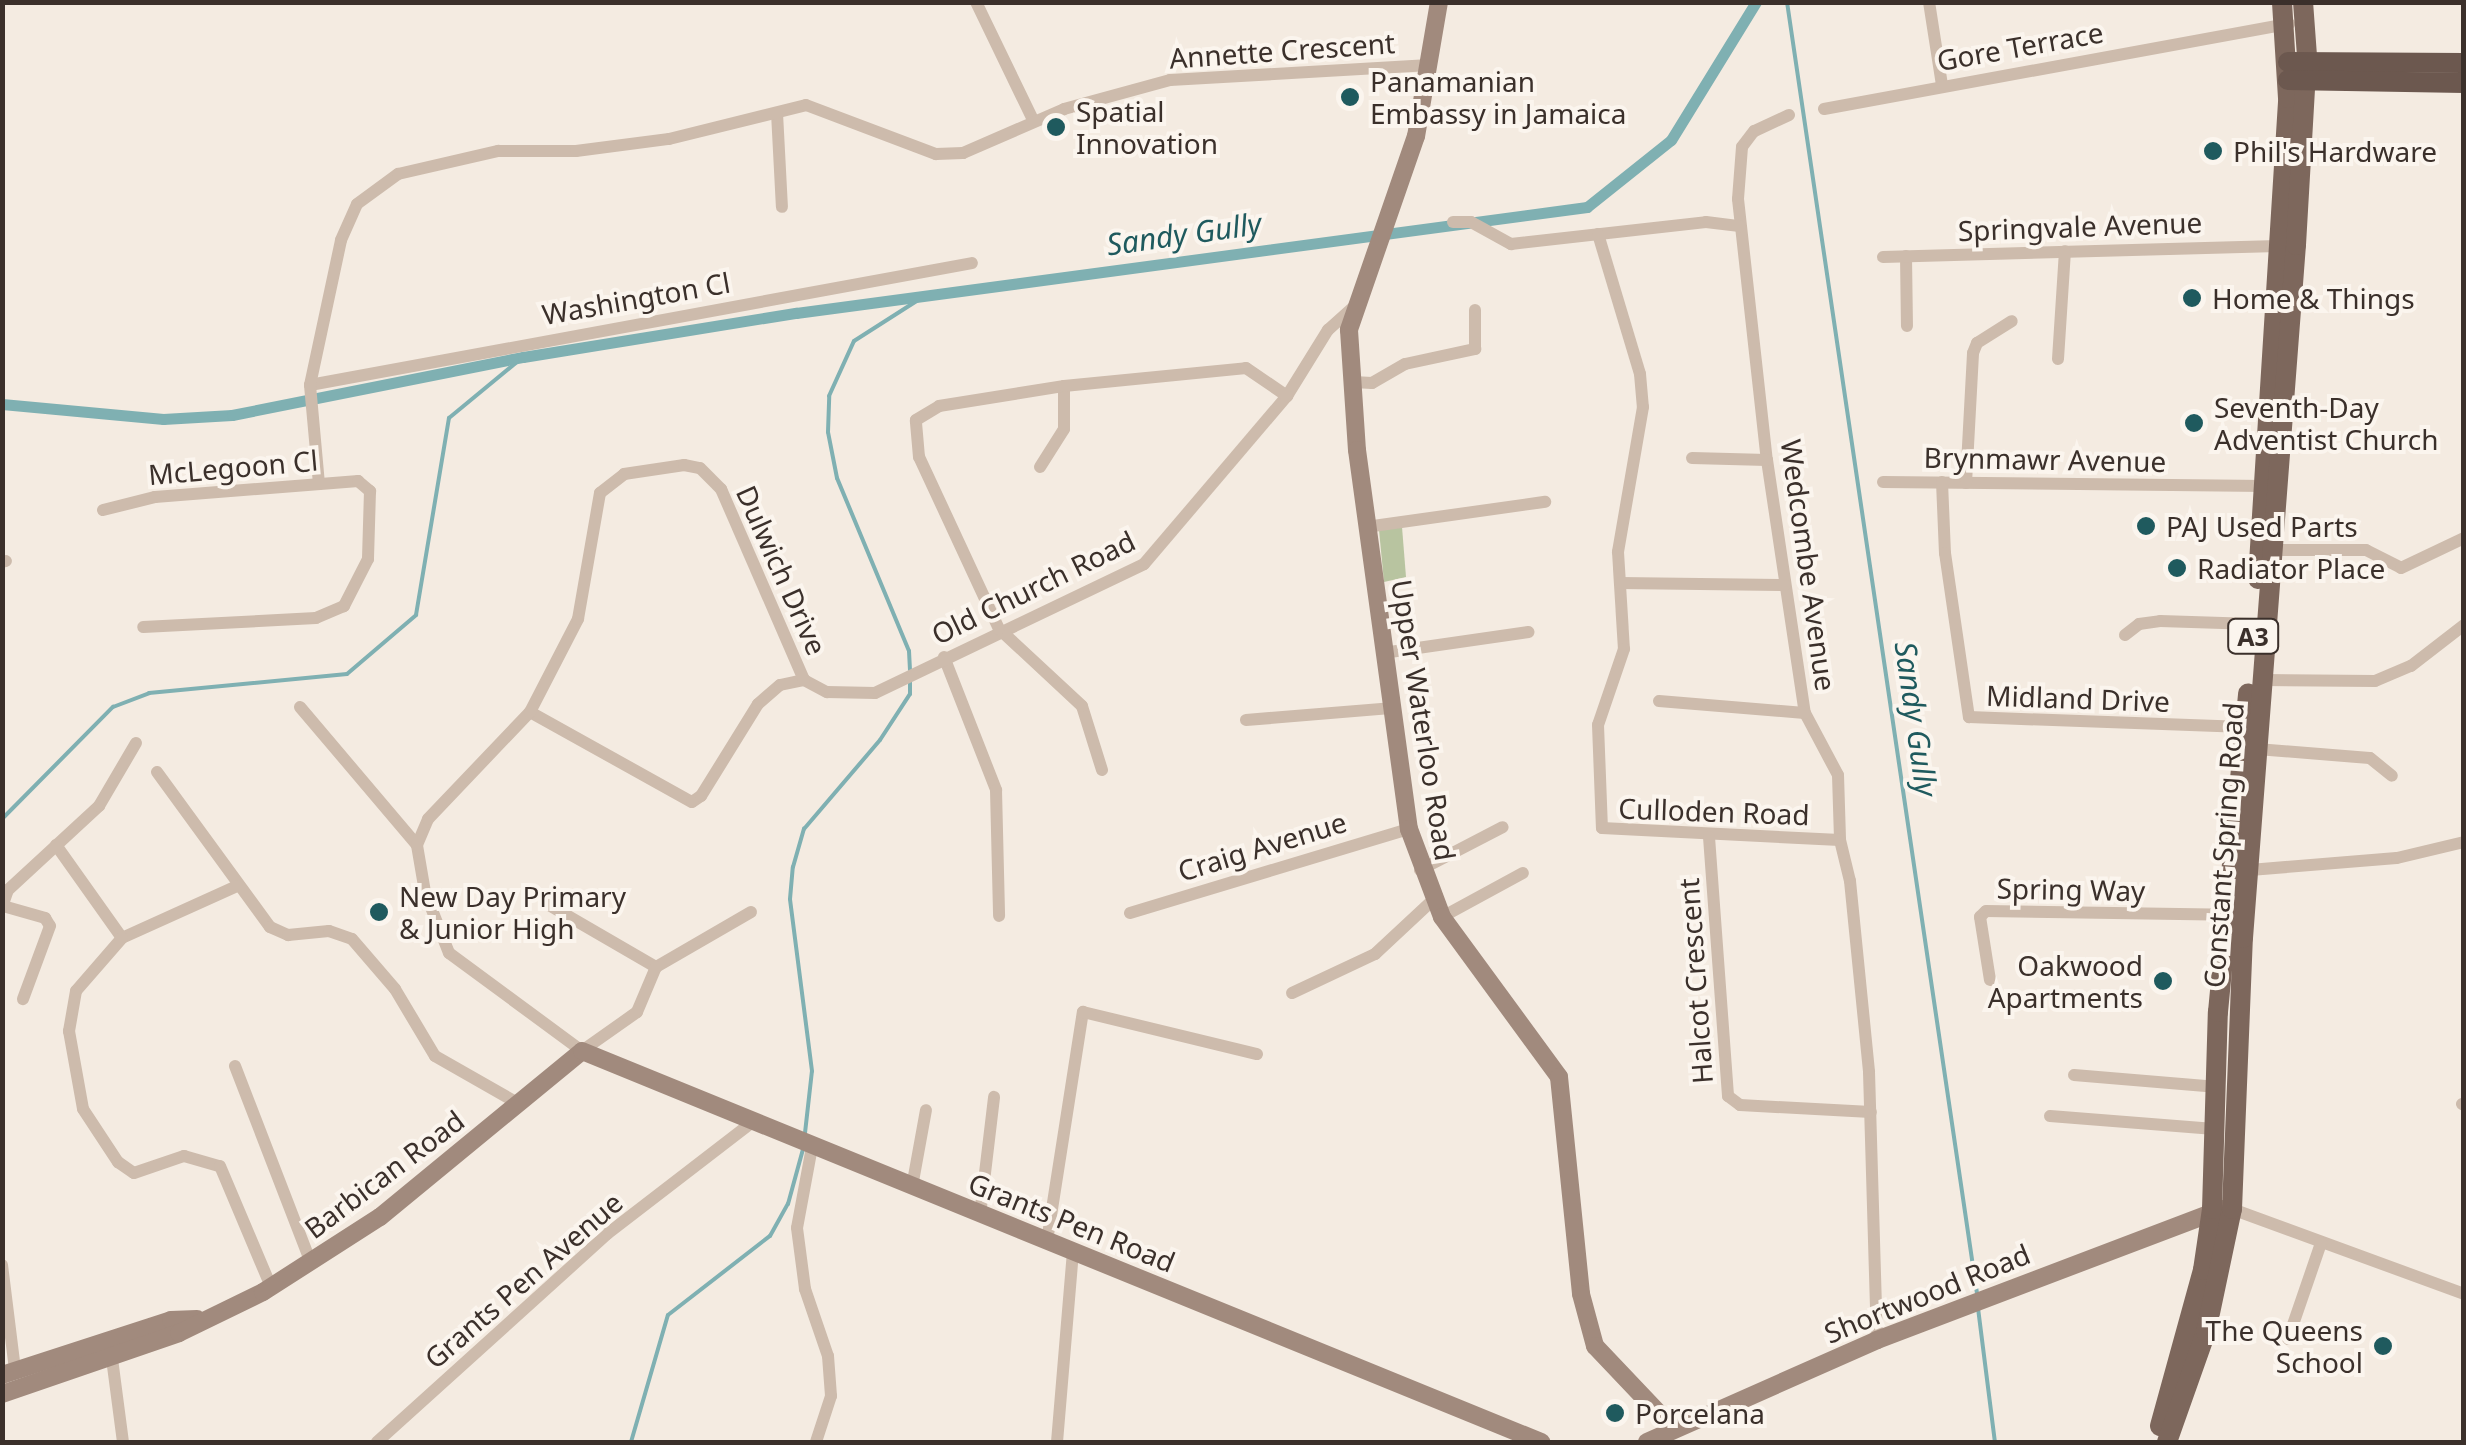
<!DOCTYPE html>
<html>
<head>
<meta charset="utf-8">
<style>
  body { margin:0 }
  #map { position:relative; width:2466px; height:1445px; overflow:hidden; background:#f4ebe1; font-family:"Noto Sans",sans-serif }
  div>[style] { position:absolute }
  [style*='--x'] { left:calc(var(--x)*1px); top:calc(var(--y)*1px); width:calc(var(--w)*1px); rotate:calc(var(--a)*1deg) }
  .green>* { inset:0; background:#b8c4a0 }
  .stream>* { height:4px; margin:-2px; padding:0 2px; transform-origin:2px; border-radius:2px; background:#7fb0b2 }
  .canal>* { height:11px; margin:-5.5px; padding:0 5.5px; transform-origin:5.5px; border-radius:5.5px; background:#7fb0b2 }
  .minor>* { height:12px; margin:-6px; padding:0 6px; transform-origin:6px; border-radius:6px; background:#cdbbac }
  .secondary>* { height:18px; margin:-9px; padding:0 9px; transform-origin:9px; border-radius:9px; background:#a18a7d }
  .primary>* { height:20px; margin:-10px; padding:0 10px; transform-origin:10px; border-radius:10px; background:#7d675c }
  .trunk>* { height:20px; margin:-10px; padding:0 10px; transform-origin:10px; border-radius:10px; background:#6c584f }
  .dots>* { width:28px; height:28px; translate:-50% -50%; box-sizing:border-box; border:5px solid #fbf5ee; border-radius:50% }
  span { translate:-50% -50%; white-space:nowrap; text-align:center; line-height:1.15; -webkit-text-stroke:8px #fbf5ee; paint-order:stroke }
  .shield-label span { padding:2px 8px; background:#fbf5ee; border:2px solid; border-radius:8px; -webkit-text-stroke-width:0 }
  .shield-label { font-size:25px; color:#3b302b; font-weight:700 }
  .street-label { font-size:28px; color:#3b302b }
  .poi-label { font-size:28px; color:#3b302b }
  .left { translate:0 -50%; text-align:left }
  .right { translate:-100% -50%; text-align:right }
  .water-label { font-size:30px; color:#1f5a5e; font-style:italic }
  .frame { position:absolute; inset:0; border:5px solid #3b302b; pointer-events:none }
</style>
</head>
<body>
<div id="map">
  <div class="green">
    <i style="clip-path:polygon(1402px 527px,1406px 577px,1384px 582px,1379px 530px)"></i>
  </div>
  <div class="stream">
    <i style="--x:1787;--y:2;--w:1306;--a:81.63"></i>
    <i style="--x:910;--y:670;--w:19;--a:-93"></i>
    <i style="--x:909;--y:651;--w:187;--a:-112.6"></i>
    <i style="--x:837;--y:478;--w:47;--a:-101.1"></i>
    <i style="--x:828;--y:432;--w:36;--a:-88"></i>
    <i style="--x:829;--y:396;--w:60;--a:-65.6"></i>
    <i style="--x:854;--y:341;--w:85;--a:-32.6"></i>
    <i style="--x:2;--y:819;--w:158;--a:-45.3"></i>
    <i style="--x:113;--y:707;--w:39;--a:-21"></i>
    <i style="--x:149;--y:693;--w:199;--a:-5.5"></i>
    <i style="--x:347;--y:674;--w:91;--a:-40.5"></i>
    <i style="--x:416;--y:615;--w:200;--a:-80.5"></i>
    <i style="--x:449;--y:418;--w:96;--a:-39.5"></i>
    <i style="--x:805;--y:1133;--w:62;--a:-83.6"></i>
    <i style="--x:812;--y:1071;--w:173;--a:-97.3"></i>
    <i style="--x:790;--y:899;--w:32;--a:-85"></i>
    <i style="--x:793;--y:867;--w:40;--a:-74"></i>
    <i style="--x:804;--y:829;--w:117;--a:-49.5"></i>
    <i style="--x:880;--y:740;--w:55;--a:-56.9"></i>
    <i style="--x:910;--y:694;--w:15;--a:-90"></i>
    <i style="--x:1978;--y:1308;--w:135;--a:82.8"></i>
    <i style="--x:631;--y:1442;--w:132;--a:-73.8"></i>
    <i style="--x:668;--y:1315;--w:129;--a:-37.8"></i>
    <i style="--x:770;--y:1236;--w:37;--a:-61"></i>
    <i style="--x:788;--y:1204;--w:57;--a:-74.7"></i>
  </div>
  <div class="canal">
    <i style="--x:2;--y:404;--w:162;--a:5.3"></i>
    <i style="--x:163;--y:419;--w:69;--a:-3.3"></i>
    <i style="--x:232;--y:415;--w:297;--a:-11.3"></i>
    <i style="--x:523;--y:357;--w:277;--a:-9.2"></i>
    <i style="--x:796;--y:313;--w:798;--a:-7.63"></i>
    <i style="--x:1587;--y:207;--w:107;--a:-38.6"></i>
    <i style="--x:1671;--y:140;--w:162;--a:-58.4"></i>
  </div>
  <div class="minor">
    <i style="--x:976;--y:2;--w:131;--a:64.2"></i>
    <i style="--x:1929;--y:2;--w:84;--a:81.1"></i>
    <i style="--x:1824;--y:109;--w:473;--a:-10.4"></i>
    <i style="--x:777;--y:113;--w:94;--a:87"></i>
    <i style="--x:1789;--y:115;--w:38;--a:155"></i>
    <i style="--x:1754;--y:131;--w:20;--a:127"></i>
    <i style="--x:1742;--y:147;--w:52;--a:94.4"></i>
    <i style="--x:1738;--y:199;--w:263;--a:83.7"></i>
    <i style="--x:1767;--y:460;--w:256;--a:81.5"></i>
    <i style="--x:1805;--y:713;--w:70;--a:62"></i>
    <i style="--x:1838;--y:775;--w:65;--a:88.2"></i>
    <i style="--x:1840;--y:840;--w:42;--a:76.3"></i>
    <i style="--x:1850;--y:881;--w:192;--a:84.3"></i>
    <i style="--x:1869;--y:1072;--w:268;--a:88.3"></i>
    <i style="--x:1453;--y:222;--w:18;--a:0"></i>
    <i style="--x:1471;--y:222;--w:46;--a:28.8"></i>
    <i style="--x:1511;--y:244;--w:196;--a:-6.4"></i>
    <i style="--x:1706;--y:222;--w:34;--a:7"></i>
    <i style="--x:1598;--y:234;--w:146;--a:73.3"></i>
    <i style="--x:1640;--y:374;--w:33;--a:85"></i>
    <i style="--x:1643;--y:407;--w:147;--a:99.8"></i>
    <i style="--x:1618;--y:552;--w:97;--a:86.5"></i>
    <i style="--x:1624;--y:649;--w:80;--a:108.9"></i>
    <i style="--x:1598;--y:725;--w:103;--a:87.8"></i>
    <i style="--x:1602;--y:828;--w:238;--a:2.9"></i>
    <i style="--x:1906;--y:256;--w:70;--a:89.2"></i>
    <i style="--x:1883;--y:257;--w:395;--a:-1.6"></i>
    <i style="--x:2058;--y:359;--w:108;--a:-86.3"></i>
    <i style="--x:1353;--y:382;--w:19;--a:3"></i>
    <i style="--x:1372;--y:383;--w:38;--a:-30"></i>
    <i style="--x:1405;--y:364;--w:72;--a:-12.1"></i>
    <i style="--x:1475;--y:349;--w:39;--a:-90"></i>
    <i style="--x:310;--y:385;--w:673;--a:-10.44"></i>
    <i style="--x:1692;--y:458;--w:75;--a:1.5"></i>
    <i style="--x:1040;--y:467;--w:45;--a:-57.7"></i>
    <i style="--x:1064;--y:429;--w:43;--a:-90"></i>
    <i style="--x:1883;--y:482;--w:382;--a:0.6"></i>
    <i style="--x:1942;--y:482;--w:71;--a:87.6"></i>
    <i style="--x:1945;--y:553;--w:166;--a:81.7"></i>
    <i style="--x:1969;--y:717;--w:276;--a:2.1"></i>
    <i style="--x:1966;--y:483;--w:130;--a:-86.9"></i>
    <i style="--x:1973;--y:353;--w:11;--a:-68"></i>
    <i style="--x:1977;--y:343;--w:41;--a:-32.2"></i>
    <i style="--x:319;--y:484;--w:99;--a:-95.2"></i>
    <i style="--x:310;--y:385;--w:148;--a:-77.9"></i>
    <i style="--x:341;--y:240;--w:39;--a:-66"></i>
    <i style="--x:357;--y:204;--w:51;--a:-36.2"></i>
    <i style="--x:398;--y:174;--w:103;--a:-13"></i>
    <i style="--x:498;--y:151;--w:78;--a:0"></i>
    <i style="--x:576;--y:151;--w:94;--a:-7.4"></i>
    <i style="--x:669;--y:139;--w:141;--a:-13.9"></i>
    <i style="--x:806;--y:105;--w:139;--a:20.7"></i>
    <i style="--x:936;--y:154;--w:27;--a:-2"></i>
    <i style="--x:963;--y:153;--w:110;--a:-23.5"></i>
    <i style="--x:1064;--y:109;--w:110;--a:-15.3"></i>
    <i style="--x:1170;--y:80;--w:260;--a:-3.3"></i>
    <i style="--x:103;--y:510;--w:54;--a:-14"></i>
    <i style="--x:155;--y:497;--w:204;--a:-4.5"></i>
    <i style="--x:358;--y:481;--w:16;--a:40"></i>
    <i style="--x:370;--y:491;--w:68;--a:91.7"></i>
    <i style="--x:368;--y:559;--w:53;--a:117.1"></i>
    <i style="--x:344;--y:606;--w:30;--a:157"></i>
    <i style="--x:316;--y:618;--w:173;--a:177"></i>
    <i style="--x:1366;--y:527;--w:181;--a:-8"></i>
    <i style="--x:2274;--y:550;--w:92;--a:0"></i>
    <i style="--x:2366;--y:550;--w:39;--a:27"></i>
    <i style="--x:2401;--y:568;--w:70;--a:-25.5"></i>
    <i style="--x:2;--y:562;--w:4;--a:-14"></i>
    <i style="--x:1620;--y:583;--w:165;--a:0.7"></i>
    <i style="--x:2125;--y:635;--w:18;--a:-38"></i>
    <i style="--x:2139;--y:624;--w:21;--a:-8"></i>
    <i style="--x:2160;--y:621;--w:94;--a:1.8"></i>
    <i style="--x:1383;--y:653;--w:147;--a:-8.2"></i>
    <i style="--x:944;--y:657;--w:143;--a:68.6"></i>
    <i style="--x:996;--y:790;--w:126;--a:88.6"></i>
    <i style="--x:804;--y:680;--w:26;--a:28"></i>
    <i style="--x:827;--y:692;--w:48;--a:1.2"></i>
    <i style="--x:875;--y:693;--w:298;--a:-25.6"></i>
    <i style="--x:1144;--y:564;--w:221;--a:-49.6"></i>
    <i style="--x:1287;--y:396;--w:78;--a:-58.2"></i>
    <i style="--x:1328;--y:330;--w:36;--a:-42"></i>
    <i style="--x:2263;--y:680;--w:112;--a:0.5"></i>
    <i style="--x:2375;--y:681;--w:39;--a:-23"></i>
    <i style="--x:2411;--y:666;--w:67;--a:-37.7"></i>
    <i style="--x:1659;--y:701;--w:146;--a:4.7"></i>
    <i style="--x:300;--y:707;--w:181;--a:49.7"></i>
    <i style="--x:530;--y:712;--w:185;--a:29.1"></i>
    <i style="--x:692;--y:802;--w:11;--a:-34"></i>
    <i style="--x:701;--y:796;--w:108;--a:-58.2"></i>
    <i style="--x:758;--y:704;--w:29;--a:-41"></i>
    <i style="--x:780;--y:685;--w:25;--a:-12"></i>
    <i style="--x:1246;--y:720;--w:145;--a:-4.7"></i>
    <i style="--x:2257;--y:749;--w:113;--a:4.6"></i>
    <i style="--x:2370;--y:758;--w:28;--a:39"></i>
    <i style="--x:1102;--y:770;--w:67;--a:-107.4"></i>
    <i style="--x:1082;--y:706;--w:113;--a:-137.1"></i>
    <i style="--x:999;--y:629;--w:190;--a:-114.9"></i>
    <i style="--x:919;--y:457;--w:37;--a:-95"></i>
    <i style="--x:916;--y:420;--w:27;--a:-31"></i>
    <i style="--x:939;--y:406;--w:127;--a:-9.1"></i>
    <i style="--x:1064;--y:386;--w:183;--a:-5.6"></i>
    <i style="--x:1246;--y:368;--w:50;--a:34.3"></i>
    <i style="--x:157;--y:772;--w:192;--a:53.9"></i>
    <i style="--x:270;--y:927;--w:20;--a:24"></i>
    <i style="--x:288;--y:935;--w:41;--a:-5.6"></i>
    <i style="--x:329;--y:931;--w:24;--a:19"></i>
    <i style="--x:352;--y:939;--w:66;--a:49.3"></i>
    <i style="--x:395;--y:989;--w:78;--a:59.2"></i>
    <i style="--x:435;--y:1056;--w:97;--a:29.7"></i>
    <i style="--x:1709;--y:837;--w:260;--a:85.8"></i>
    <i style="--x:1728;--y:1096;--w:15;--a:37"></i>
    <i style="--x:1740;--y:1105;--w:131;--a:3.1"></i>
    <i style="--x:56;--y:845;--w:114;--a:54.6"></i>
    <i style="--x:1420;--y:870;--w:93;--a:-27.4"></i>
    <i style="--x:2250;--y:870;--w:147;--a:-4.7"></i>
    <i style="--x:2397;--y:858;--w:69;--a:-13.4"></i>
    <i style="--x:237;--y:886;--w:126;--a:155.7"></i>
    <i style="--x:122;--y:938;--w:70;--a:131"></i>
    <i style="--x:76;--y:991;--w:41;--a:99.9"></i>
    <i style="--x:69;--y:1031;--w:79;--a:79.8"></i>
    <i style="--x:83;--y:1109;--w:64;--a:56.6"></i>
    <i style="--x:118;--y:1162;--w:19;--a:35"></i>
    <i style="--x:134;--y:1173;--w:53;--a:-18.8"></i>
    <i style="--x:184;--y:1156;--w:37;--a:16"></i>
    <i style="--x:220;--y:1166;--w:131;--a:67.1"></i>
    <i style="--x:549;--y:905;--w:124;--a:30.1"></i>
    <i style="--x:3;--y:906;--w:44;--a:15.9"></i>
    <i style="--x:45;--y:918;--w:9;--a:58"></i>
    <i style="--x:50;--y:926;--w:78;--a:110.3"></i>
    <i style="--x:2;--y:907;--w:18;--a:-71"></i>
    <i style="--x:8;--y:890;--w:124;--a:-42.7"></i>
    <i style="--x:99;--y:806;--w:73;--a:-59.6"></i>
    <i style="--x:751;--y:912;--w:110;--a:149.9"></i>
    <i style="--x:656;--y:967;--w:49;--a:112.9"></i>
    <i style="--x:637;--y:1012;--w:67;--a:144.7"></i>
    <i style="--x:582;--y:1051;--w:165;--a:-143.6"></i>
    <i style="--x:449;--y:953;--w:66;--a:-111.5"></i>
    <i style="--x:425;--y:892;--w:48;--a:-99.7"></i>
    <i style="--x:417;--y:845;--w:28;--a:-67"></i>
    <i style="--x:428;--y:819;--w:148;--a:-46.4"></i>
    <i style="--x:530;--y:712;--w:105;--a:-62.7"></i>
    <i style="--x:578;--y:619;--w:128;--a:-80.1"></i>
    <i style="--x:600;--y:493;--w:31;--a:-38"></i>
    <i style="--x:624;--y:474;--w:61;--a:-8.5"></i>
    <i style="--x:684;--y:465;--w:16;--a:11"></i>
    <i style="--x:700;--y:468;--w:30;--a:45"></i>
    <i style="--x:721;--y:489;--w:208;--a:66.5"></i>
    <i style="--x:1130;--y:913;--w:291;--a:-16.8"></i>
    <i style="--x:1442;--y:917;--w:92;--a:-28.5"></i>
    <i style="--x:1990;--y:980;--w:64;--a:-99"></i>
    <i style="--x:1980;--y:917;--w:8;--a:-45"></i>
    <i style="--x:1986;--y:911;--w:242;--a:0.9"></i>
    <i style="--x:1292;--y:993;--w:92;--a:-25.2"></i>
    <i style="--x:1375;--y:954;--w:79;--a:-43"></i>
    <i style="--x:235;--y:1066;--w:211;--a:68.9"></i>
    <i style="--x:2074;--y:1075;--w:144;--a:4.8"></i>
    <i style="--x:2462;--y:1104;--w:2;--a:27"></i>
    <i style="--x:2050;--y:1116;--w:168;--a:4.5"></i>
    <i style="--x:812;--y:1147;--w:82;--a:100.5"></i>
    <i style="--x:797;--y:1228;--w:62;--a:82.5"></i>
    <i style="--x:805;--y:1289;--w:71;--a:71.1"></i>
    <i style="--x:828;--y:1356;--w:40;--a:85.7"></i>
    <i style="--x:831;--y:1396;--w:48;--a:108.1"></i>
    <i style="--x:912;--y:1187;--w:78;--a:-79.7"></i>
    <i style="--x:2232;--y:1209;--w:247;--a:20.1"></i>
    <i style="--x:980;--y:1215;--w:119;--a:-83.2"></i>
    <i style="--x:1047;--y:1241;--w:232;--a:-81.1"></i>
    <i style="--x:1083;--y:1012;--w:179;--a:13.6"></i>
    <i style="--x:2;--y:1265;--w:106;--a:82.9"></i>
    <i style="--x:2288;--y:1339;--w:102;--a:-71"></i>
    <i style="--x:111;--y:1351;--w:92;--a:82.5"></i>
    <i style="--x:377;--y:1442;--w:310;--a:-42.1"></i>
    <i style="--x:607;--y:1234;--w:182;--a:-37.6"></i>
    <i style="--x:1057;--y:1442;--w:191;--a:-85.2"></i>
  </div>
  <div class="secondary">
    <i style="--x:1439;--y:2;--w:136;--a:99.7"></i>
    <i style="--x:1416;--y:136;--w:205;--a:109.1"></i>
    <i style="--x:1349;--y:330;--w:120;--a:86.2"></i>
    <i style="--x:1357;--y:450;--w:383;--a:82.2"></i>
    <i style="--x:1409;--y:829;--w:94;--a:69.4"></i>
    <i style="--x:1442;--y:917;--w:198;--a:53.8"></i>
    <i style="--x:1559;--y:1077;--w:218;--a:84.2"></i>
    <i style="--x:1581;--y:1294;--w:54;--a:74.9"></i>
    <i style="--x:1595;--y:1346;--w:112;--a:46.5"></i>
    <i style="--x:2;--y:1375;--w:178;--a:-18"></i>
    <i style="--x:171;--y:1320;--w:26;--a:-2"></i>
    <i style="--x:2;--y:1394;--w:187;--a:-19"></i>
    <i style="--x:179;--y:1333;--w:93;--a:-26"></i>
    <i style="--x:263;--y:1292;--w:139;--a:-32.7"></i>
    <i style="--x:380;--y:1217;--w:261;--a:-39.4"></i>
    <i style="--x:582;--y:1051;--w:1036;--a:22.18"></i>
    <i style="--x:1647;--y:1442;--w:252;--a:-23.9"></i>
    <i style="--x:1877;--y:1340;--w:369;--a:-20.8"></i>
  </div>
  <div class="primary">
    <i style="--x:2258;--y:579;--w:482;--a:-86.4"></i>
    <i style="--x:2288;--y:98;--w:96;--a:-93.6"></i>
    <i style="--x:2160;--y:1426;--w:162;--a:-74.6"></i>
    <i style="--x:2203;--y:1270;--w:62;--a:-81.6"></i>
    <i style="--x:2212;--y:1209;--w:197;--a:-88.3"></i>
    <i style="--x:2218;--y:1012;--w:320;--a:-84.6"></i>
    <i style="--x:2167;--y:1442;--w:117;--a:-70.5"></i>
    <i style="--x:2206;--y:1332;--w:126;--a:-78.1"></i>
    <i style="--x:2232;--y:1209;--w:271;--a:-87.7"></i>
    <i style="--x:2243;--y:938;--w:695;--a:-85.63"></i>
    <i style="--x:2296;--y:245;--w:189;--a:-86.7"></i>
    <i style="--x:2307;--y:56;--w:54;--a:-94.2"></i>
  </div>
  <div class="trunk">
    <i style="--x:2288;--y:62;--w:176;--a:0.3"></i>
    <i style="--x:2288;--y:80;--w:176;--a:1"></i>
  </div>
  <div class="dots">
    <i style="left:1350px;top:97px;background:#1f5a5e"></i>
    <i style="left:1056px;top:127px;background:#1f5a5e"></i>
    <i style="left:2213px;top:151px;background:#1f5a5e"></i>
    <i style="left:2192px;top:298px;background:#1f5a5e"></i>
    <i style="left:2194px;top:423px;background:#1f5a5e"></i>
    <i style="left:2146px;top:526px;background:#1f5a5e"></i>
    <i style="left:2177px;top:568px;background:#1f5a5e"></i>
    <i style="left:379px;top:912px;background:#1f5a5e"></i>
    <i style="left:2163px;top:981px;background:#1f5a5e"></i>
    <i style="left:2383px;top:1346px;background:#1f5a5e"></i>
    <i style="left:1615px;top:1413px;background:#1f5a5e"></i>
  </div>
  <div class="shield-label">
    <span style="left:2253px;top:636px">A3</span>
  </div>
  <div class="street-label">
    <span style="left:2020px;top:46px;rotate:-10deg">Gore Terrace</span>
    <span style="left:1282px;top:50px;rotate:-4deg">Annette Crescent</span>
    <span style="left:2080px;top:226px;rotate:-2deg">Springvale Avenue</span>
    <span style="left:636px;top:298px;rotate:-10deg">Washington Cl</span>
    <span style="left:2045px;top:459px;rotate:1deg">Brynmawr Avenue</span>
    <span style="left:233px;top:467px;rotate:-5deg">McLegoon Cl</span>
    <span style="left:1809px;top:565px;rotate:82deg">Wedcombe Avenue</span>
    <span style="left:782px;top:570px;rotate:66deg">Dulwich Drive</span>
    <span style="left:1033px;top:587px;rotate:-26deg">Old Church Road</span>
    <span style="left:2078px;top:698px;rotate:2deg">Midland Drive</span>
    <span style="left:1424px;top:720px;rotate:81deg">Upper Waterloo Road</span>
    <span style="left:1714px;top:811px;rotate:2deg">Culloden Road</span>
    <span style="left:2223px;top:845px;rotate:-86deg">Constant Spring Road</span>
    <span style="left:1262px;top:846px;rotate:-17deg">Craig Avenue</span>
    <span style="left:2071px;top:889px;rotate:1deg">Spring Way</span>
    <span style="left:1695px;top:981px;rotate:-94deg">Halcot Crescent</span>
    <span style="left:384px;top:1174px;rotate:-37deg">Barbican Road</span>
    <span style="left:1072px;top:1222px;rotate:22deg">Grants Pen Road</span>
    <span style="left:523px;top:1280px;rotate:-41deg">Grants Pen Avenue</span>
    <span style="left:1927px;top:1293px;rotate:-22deg">Shortwood Road</span>
  </div>
  <div class="poi-label">
    <span class="left" style="left:1370px;top:97px">Panamanian<br>Embassy in Jamaica</span>
    <span class="left" style="left:1076px;top:127px">Spatial<br>Innovation</span>
    <span class="left" style="left:2233px;top:151px">Phil's Hardware</span>
    <span class="left" style="left:2212px;top:298px">Home &amp; Things</span>
    <span class="left" style="left:2214px;top:423px">Seventh-Day<br>Adventist Church</span>
    <span class="left" style="left:2166px;top:526px">PAJ Used Parts</span>
    <span class="left" style="left:2197px;top:568px">Radiator Place</span>
    <span class="left" style="left:399px;top:912px">New Day Primary<br>&amp; Junior High</span>
    <span class="right" style="left:2143px;top:981px">Oakwood<br>Apartments</span>
    <span class="right" style="left:2363px;top:1346px">The Queens<br>School</span>
    <span class="left" style="left:1635px;top:1413px">Porcelana</span>
  </div>
  <div class="water-label">
    <span style="left:1184px;top:234px;rotate:-8deg">Sandy Gully</span>
    <span style="left:1916px;top:719px;rotate:82deg">Sandy Gully</span>
  </div>
  <div class="frame"></div>
</div>
</body>
</html>
